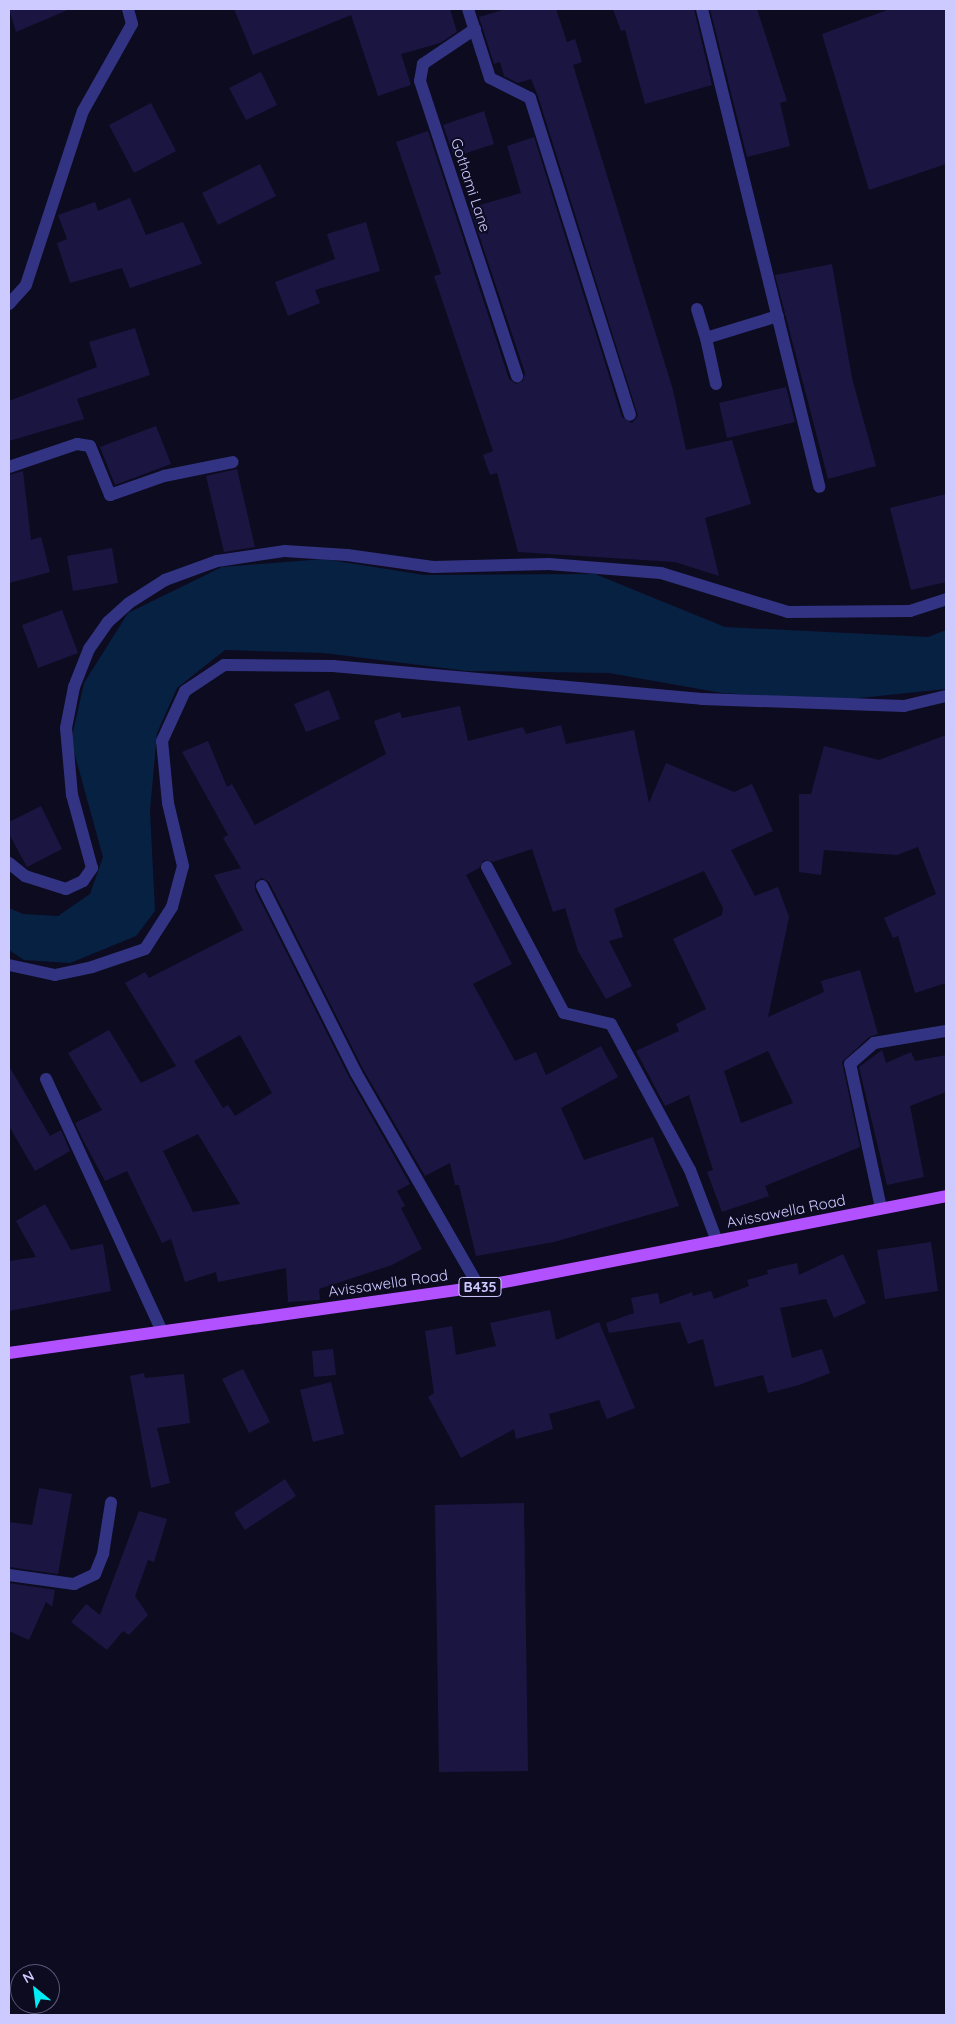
<!DOCTYPE html>
<html>
<head>
<meta charset="utf-8">
<style>
  body { margin:0 }
  #map { position:relative; width:955px; height:2024px; overflow:hidden; background:#0d0b20; font-family:Quicksand,sans-serif }
  div>[style] { position:absolute }
  [style*='--x'] { left:calc(var(--x)*1px); top:calc(var(--y)*1px); width:calc(var(--w)*1px); rotate:calc(var(--a)*1deg) }
  .water>* { inset:0; background:#072143 }
  .building>* { inset:0; background:#1b1542 }
  .street>* { height:12px; margin:-6px; padding:0 6px; transform-origin:6px; border-radius:6px; background:#323483 }
  .primary>* { height:12px; margin:-6px; padding:0 6px; transform-origin:6px; border-radius:6px; background:#b251ff }
  span { translate:-50% -50%; white-space:nowrap; text-align:center; line-height:1.15; -webkit-text-stroke:4px #0d0b20; paint-order:stroke }
  .shield-label span { padding:1px 4px; background:#0d0b20; border:1px solid; border-radius:4px; -webkit-text-stroke-width:0 }
  .shield-label { font-size:14px; color:#cccaff; font-weight:700 }
  .street-label { font-size:15px; color:#cccaff }
  .frame { position:absolute; inset:0; border:10px solid #cccaff; pointer-events:none }
  .north { position:absolute; left:10px; top:1964px; width:50px; height:50px; box-sizing:border-box; background:#0d0b20; border:1px solid #595779; border-radius:50%; rotate:331deg; font-size:14px; font-weight:700; line-height:20px; text-align:center; color:#cccaff }
  .north::after { content:''; display:block; margin:auto; width:18px; height:22px; background:#00edf5; clip-path:polygon(50% 0,100% 100%,50% 72%,0 100%) }
</style>
</head>
<body>
<div id="map">
  <div class="water">
    <i style="clip-path:polygon(324px 559px,424px 575px,595px 574px,725px 627px,928px 637px,946px 630px,946px 689px,840px 700px,722px 693px,609px 673px,467px 671px,324px 653px,225px 650px,177px 688px,157px 733px,150px 811px,155px 911px,136px 936px,70px 963px,24px 960px,9px 950px,9px 908px,23px 914px,58px 916px,90px 894px,103px 857px,71px 741px,84px 683px,128px 613px,222px 567px)"></i>
  </div>
  <div class="building">
    <i style="clip-path:polygon(9px 9px,70px 9px,16px 32px)"></i>
    <i style="clip-path:polygon(234px 9px,450px 9px,457px 32px,440px 43px,401px 54px,411px 85px,378px 96px,351px 15px,253px 55px)"></i>
    <i style="clip-path:polygon(506px 9px,556px 9px,567px 42px,575px 39px,582px 62px,573px 65px,673px 390px,686px 450px,732px 440px,751px 504px,705px 518px,719px 576px,675px 562px,518px 552px,497px 473px,490px 475px,483px 455px,493px 451px,434px 276px,441px 274px,396px 142px,428px 131px,509px 379px,516px 384px,523px 381px,525px 373px,470px 208px,521px 193px,507px 146px,534px 137px,622px 417px,632px 423px,638px 416px,538px 96px,531px 79px,518px 83px,504px 76px,500px 62px,494px 64px,479px 17px)"></i>
    <i style="clip-path:polygon(613px 9px,694px 9px,712px 85px,645px 104px,625px 30px,621px 31px)"></i>
    <i style="clip-path:polygon(710px 9px,757px 9px,787px 101px,780px 103px,790px 146px,747px 157px)"></i>
    <i style="clip-path:polygon(890px 9px,946px 9px,946px 164px,869px 190px,822px 34px)"></i>
    <i style="clip-path:polygon(261px 72px,277px 105px,246px 120px,229px 88px)"></i>
    <i style="clip-path:polygon(151px 103px,176px 151px,134px 173px,109px 125px)"></i>
    <i style="clip-path:polygon(484px 111px,494px 144px,454px 157px,443px 125px)"></i>
    <i style="clip-path:polygon(260px 164px,276px 196px,218px 225px,202px 193px)"></i>
    <i style="clip-path:polygon(130px 198px,146px 235px,183px 222px,202px 264px,130px 288px,122px 268px,70px 283px,57px 243px,67px 239px,58px 215px,95px 202px,98px 211px)"></i>
    <i style="clip-path:polygon(366px 222px,380px 271px,315px 290px,320px 303px,288px 316px,275px 282px,335px 259px,327px 234px)"></i>
    <i style="clip-path:polygon(832px 264px,852px 378px,876px 466px,828px 479px,775px 275px)"></i>
    <i style="clip-path:polygon(135px 328px,150px 375px,77px 399px,84px 419px,9px 441px,9px 401px,97px 367px,89px 342px)"></i>
    <i style="clip-path:polygon(786px 387px,795px 422px,727px 438px,719px 403px)"></i>
    <i style="clip-path:polygon(156px 426px,171px 464px,115px 485px,100px 447px)"></i>
    <i style="clip-path:polygon(237px 469px,255px 547px,224px 552px,206px 476px)"></i>
    <i style="clip-path:polygon(23px 471px,31px 540px,41px 537px,50px 572px,9px 583px,9px 475px)"></i>
    <i style="clip-path:polygon(946px 494px,946px 582px,911px 590px,890px 508px)"></i>
    <i style="clip-path:polygon(112px 548px,118px 583px,73px 591px,67px 556px)"></i>
    <i style="clip-path:polygon(62px 610px,78px 653px,38px 668px,22px 625px)"></i>
    <i style="clip-path:polygon(329px 690px,340px 719px,306px 732px,294px 704px)"></i>
    <i style="clip-path:polygon(evenodd,460px 706px,468px 741px,523px 727px,526px 734px,561px 725px,566px 744px,634px 730px,649px 803px,666px 763px,734px 792px,752px 784px,773px 831px,731px 850px,755px 896px,778px 887px,789px 917px,768px 1017px,824px 992px,821px 981px,860px 970px,878px 1034px,869px 1037px,842px 1062px,860px 1147px,765px 1186px,769px 1196px,722px 1212px,707px 1172px,713px 1170px,689px 1095px,665px 1106px,636px 1051px,679px 1031px,676px 1024px,706px 1009px,673px 939px,722px 915px,723px 908px,704px 871px,614px 909px,623px 937px,609px 941px,632px 986px,606px 999px,578px 951px,565px 908px,553px 912px,532px 849px,493px 862px,484px 860px,479px 868px,466px 875px,512px 964px,473px 984px,515px 1061px,536px 1052px,546px 1075px,601px 1046px,618px 1077px,561px 1108px,584px 1160px,653px 1137px,679px 1206px,554px 1242px,476px 1256px,459px 1185px,455px 1185px,450px 1163px,425px 1176px,363px 1069px,269px 882px,262px 878px,255px 882px,255px 890px,349px 1077px,410px 1184px,397px 1191px,405px 1206px,401px 1208px,422px 1249px,392px 1265px,319px 1289px,320px 1300px,288px 1302px,286px 1268px,218px 1282px,216px 1272px,185px 1282px,171px 1239px,162px 1243px,127px 1171px,105px 1181px,84px 1142px,75px 1123px,102px 1110px,68px 1053px,109px 1030px,141px 1083px,176px 1066px,125px 983px,145px 972px,149px 978px,243px 930px,214px 875px,241px 868px,223px 838px,228px 835px,182px 752px,208px 741px,227px 787px,232px 784px,255px 825px,386px 754px,374px 721px,400px 712px,402px 718px,460px 706px,240px 1035px,272px 1093px,235px 1116px,228px 1105px,223px 1108px,194px 1061px,240px 1035px,460px 706px,768px 1051px,793px 1103px,741px 1123px,724px 1071px,768px 1051px,460px 706px,198px 1134px,240px 1204px,193px 1212px,163px 1151px,198px 1134px)"></i>
    <i style="clip-path:polygon(946px 735px,946px 983px,915px 993px,898px 936px,893px 938px,884px 918px,936px 894px,918px 847px,897px 855px,824px 850px,821px 875px,799px 872px,799px 794px,811px 794px,824px 746px,879px 760px)"></i>
    <i style="clip-path:polygon(41px 806px,62px 849px,27px 867px,9px 834px,9px 822px)"></i>
    <i style="clip-path:polygon(882px 1050px,886px 1063px,911px 1052px,915px 1061px,946px 1055px,946px 1092px,910px 1106px,924px 1177px,887px 1185px,859px 1067px)"></i>
    <i style="clip-path:polygon(9px 1066px,50px 1136px,61px 1130px,70px 1151px,35px 1171px,9px 1126px)"></i>
    <i style="clip-path:polygon(45px 1204px,71px 1250px,103px 1244px,111px 1291px,9px 1311px,9px 1261px,36px 1257px,16px 1221px)"></i>
    <i style="clip-path:polygon(931px 1242px,938px 1291px,885px 1299px,877px 1250px)"></i>
    <i style="clip-path:polygon(843px 1254px,866px 1303px,834px 1318px,826px 1299px,780px 1308px,792px 1358px,822px 1349px,830px 1373px,799px 1385px,768px 1393px,763px 1375px,715px 1387px,703px 1339px,688px 1344px,680px 1322px,609px 1333px,606px 1323px,634px 1313px,631px 1298px,658px 1293px,660px 1304px,692px 1292px,693px 1296px,711px 1291px,714px 1299px,749px 1286px,747px 1280px,768px 1274px,767px 1270px,797px 1263px,799px 1275px)"></i>
    <i style="clip-path:polygon(550px 1310px,556px 1340px,599px 1322px,635px 1408px,607px 1419px,599px 1400px,549px 1414px,553px 1429px,516px 1439px,514px 1429px,461px 1458px,428px 1397px,434px 1393px,425px 1331px,452px 1326px,456px 1355px,496px 1346px,490px 1323px)"></i>
    <i style="clip-path:polygon(333px 1349px,336px 1375px,314px 1377px,312px 1351px)"></i>
    <i style="clip-path:polygon(243px 1369px,270px 1422px,249px 1433px,222px 1379px)"></i>
    <i style="clip-path:polygon(144px 1373px,145px 1378px,184px 1374px,190px 1423px,157px 1428px,170px 1483px,151px 1488px,130px 1376px)"></i>
    <i style="clip-path:polygon(331px 1382px,344px 1434px,313px 1442px,300px 1390px)"></i>
    <i style="clip-path:polygon(285px 1479px,296px 1496px,245px 1530px,234px 1513px)"></i>
    <i style="clip-path:polygon(39px 1488px,72px 1494px,58px 1574px,9px 1567px,9px 1522px,32px 1525px)"></i>
    <i style="clip-path:polygon(524px 1503px,528px 1771px,439px 1772px,435px 1505px)"></i>
    <i style="clip-path:polygon(139px 1511px,167px 1519px,154px 1562px,148px 1560px,135px 1596px,148px 1615px,129px 1635px,123px 1631px,107px 1650px,71px 1622px,86px 1604px,100px 1615px)"></i>
    <i style="clip-path:polygon(9px 1583px,55px 1590px,52px 1607px,46px 1602px,29px 1640px,9px 1631px)"></i>
  </div>
  <div class="street">
    <i style="--x:468;--y:9;--w:72;--a:72.3"></i>
    <i style="--x:490;--y:78;--w:45;--a:26.6"></i>
    <i style="--x:530;--y:98;--w:332;--a:72.5"></i>
    <i style="--x:702;--y:9;--w:492;--a:76.2"></i>
    <i style="--x:475;--y:29;--w:63;--a:146.1"></i>
    <i style="--x:423;--y:64;--w:17;--a:100"></i>
    <i style="--x:420;--y:81;--w:311;--a:71.8"></i>
    <i style="--x:9;--y:304;--w:25;--a:-48"></i>
    <i style="--x:26;--y:285;--w:183;--a:-71.9"></i>
    <i style="--x:83;--y:111;--w:100;--a:-60.6"></i>
    <i style="--x:132;--y:24;--w:16;--a:-105"></i>
    <i style="--x:697;--y:309;--w:30;--a:73"></i>
    <i style="--x:716;--y:384;--w:47;--a:-102.3"></i>
    <i style="--x:706;--y:338;--w:75;--a:-17"></i>
    <i style="--x:9;--y:467;--w:72;--a:-18.7"></i>
    <i style="--x:77;--y:444;--w:13;--a:9"></i>
    <i style="--x:90;--y:446;--w:53;--a:67.8"></i>
    <i style="--x:110;--y:495;--w:57;--a:-19.4"></i>
    <i style="--x:164;--y:476;--w:70;--a:-11.5"></i>
    <i style="--x:9;--y:863;--w:21;--a:39"></i>
    <i style="--x:25;--y:876;--w:43;--a:17.6"></i>
    <i style="--x:66;--y:889;--w:19;--a:-25"></i>
    <i style="--x:83;--y:881;--w:16;--a:-55"></i>
    <i style="--x:92;--y:868;--w:76;--a:-105.3"></i>
    <i style="--x:72;--y:795;--w:67;--a:-95.1"></i>
    <i style="--x:66;--y:728;--w:42;--a:-79"></i>
    <i style="--x:74;--y:687;--w:41;--a:-68.5"></i>
    <i style="--x:89;--y:649;--w:33;--a:-55"></i>
    <i style="--x:108;--y:622;--w:28;--a:-42"></i>
    <i style="--x:129;--y:603;--w:43;--a:-32.6"></i>
    <i style="--x:165;--y:580;--w:55;--a:-20.1"></i>
    <i style="--x:217;--y:561;--w:69;--a:-8.4"></i>
    <i style="--x:285;--y:551;--w:62;--a:3.7"></i>
    <i style="--x:347;--y:555;--w:87;--a:7.9"></i>
    <i style="--x:433;--y:567;--w:116;--a:-1.5"></i>
    <i style="--x:549;--y:564;--w:112;--a:4.6"></i>
    <i style="--x:661;--y:573;--w:133;--a:17.1"></i>
    <i style="--x:788;--y:612;--w:122;--a:-0.5"></i>
    <i style="--x:910;--y:611;--w:38;--a:-18"></i>
    <i style="--x:487;--y:867;--w:165;--a:62.2"></i>
    <i style="--x:564;--y:1013;--w:48;--a:13.2"></i>
    <i style="--x:611;--y:1024;--w:166;--a:61.6"></i>
    <i style="--x:690;--y:1170;--w:76;--a:69.2"></i>
    <i style="--x:262;--y:886;--w:209;--a:63.3"></i>
    <i style="--x:356;--y:1073;--w:247;--a:60.1"></i>
    <i style="--x:9;--y:965;--w:47;--a:12.3"></i>
    <i style="--x:55;--y:975;--w:38;--a:-12"></i>
    <i style="--x:92;--y:967;--w:56;--a:-18.8"></i>
    <i style="--x:145;--y:949;--w:50;--a:-57.3"></i>
    <i style="--x:172;--y:907;--w:42;--a:-75"></i>
    <i style="--x:183;--y:866;--w:65;--a:-103.4"></i>
    <i style="--x:168;--y:803;--w:62;--a:-95.5"></i>
    <i style="--x:162;--y:741;--w:55;--a:-65.3"></i>
    <i style="--x:185;--y:691;--w:47;--a:-33.7"></i>
    <i style="--x:224;--y:665;--w:109;--a:0.5"></i>
    <i style="--x:333;--y:666;--w:370;--a:5.1"></i>
    <i style="--x:702;--y:699;--w:202;--a:2"></i>
    <i style="--x:904;--y:706;--w:43;--a:-13.4"></i>
    <i style="--x:46;--y:1079;--w:277;--a:65.3"></i>
    <i style="--x:881;--y:1208;--w:147;--a:-102.1"></i>
    <i style="--x:850;--y:1064;--w:32;--a:-41"></i>
    <i style="--x:874;--y:1043;--w:73;--a:-9.5"></i>
    <i style="--x:9;--y:1575;--w:66;--a:7.9"></i>
    <i style="--x:74;--y:1584;--w:23;--a:-25"></i>
    <i style="--x:95;--y:1574;--w:22;--a:-68"></i>
    <i style="--x:103;--y:1554;--w:52;--a:-81.1"></i>
  </div>
  <div class="primary">
    <i style="--x:9;--y:1353;--w:475;--a:-8"></i>
    <i style="--x:479;--y:1287;--w:476;--a:-11"></i>
  </div>
  <div class="shield-label">
    <span style="left:480px;top:1287px">B435</span>
  </div>
  <div class="street-label">
    <span style="left:471px;top:185px;rotate:72deg">Gothami Lane</span>
    <span style="left:786px;top:1211px;rotate:-11deg">Avissawella Road</span>
    <span style="left:388px;top:1283px;rotate:-8deg">Avissawella Road</span>
  </div>
  <div class="frame"></div>
  <div class="north">N</div>
</div>
</body>
</html>
